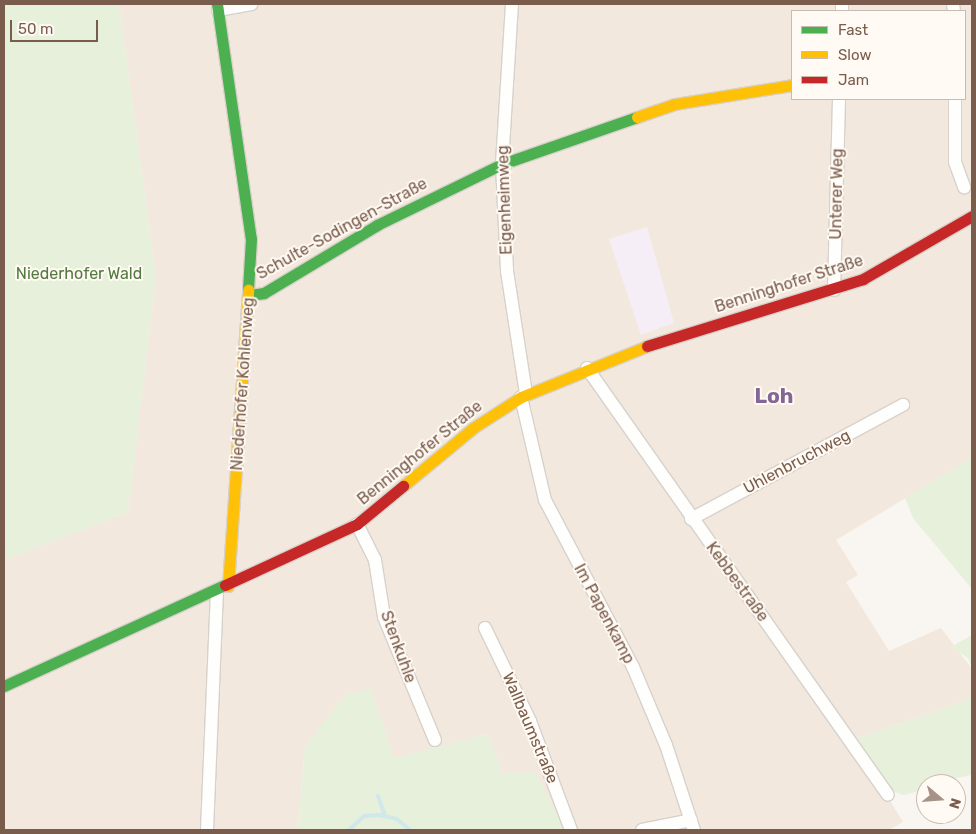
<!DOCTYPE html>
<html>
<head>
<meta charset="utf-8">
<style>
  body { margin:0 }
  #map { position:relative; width:976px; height:834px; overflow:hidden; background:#f9f5f0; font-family:Rubik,sans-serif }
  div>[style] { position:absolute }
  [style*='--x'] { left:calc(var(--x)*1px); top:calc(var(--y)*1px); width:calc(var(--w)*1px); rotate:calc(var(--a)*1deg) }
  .residential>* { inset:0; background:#f2e8de }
  .education>* { inset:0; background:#f6eef6 }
  .green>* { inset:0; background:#e7f0db }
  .stream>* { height:4px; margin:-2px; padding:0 2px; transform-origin:2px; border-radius:2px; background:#d0e8ea }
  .roads { filter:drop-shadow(1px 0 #d7d1cb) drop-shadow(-1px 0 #d7d1cb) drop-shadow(0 1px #d7d1cb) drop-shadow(0 -1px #d7d1cb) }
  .street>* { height:12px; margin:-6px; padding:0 6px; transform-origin:6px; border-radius:6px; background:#fefefd }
  .fast>* { height:11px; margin:-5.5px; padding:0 5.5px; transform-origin:5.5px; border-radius:5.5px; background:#4caf50 }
  .slow>* { height:11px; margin:-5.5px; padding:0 5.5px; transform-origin:5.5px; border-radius:5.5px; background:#ffc107 }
  .jam>* { height:11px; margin:-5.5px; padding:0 5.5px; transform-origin:5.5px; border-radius:5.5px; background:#c62828 }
  span { translate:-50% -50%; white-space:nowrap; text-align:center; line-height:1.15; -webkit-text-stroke:4px #fffaf3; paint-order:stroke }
  .street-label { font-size:16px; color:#7a5c4d }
  .park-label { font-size:16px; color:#537a41 }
  .district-label { font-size:21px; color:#846695; font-weight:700 }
  .frame { position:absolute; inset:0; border:5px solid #7a5c4d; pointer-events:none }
  .legend { position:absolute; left:791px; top:10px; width:175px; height:90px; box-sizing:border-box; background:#fffaf3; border:1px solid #cabbb1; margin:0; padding:6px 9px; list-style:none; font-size:15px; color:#7a5c4d }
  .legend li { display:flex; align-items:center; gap:10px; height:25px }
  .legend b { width:25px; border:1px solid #cabbb1 }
  .north { position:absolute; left:916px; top:774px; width:50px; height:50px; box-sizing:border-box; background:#fffaf3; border:1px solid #cabbb1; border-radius:50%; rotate:108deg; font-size:14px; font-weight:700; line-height:20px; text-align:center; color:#7a5c4d }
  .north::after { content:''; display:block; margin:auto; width:18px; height:22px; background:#a69286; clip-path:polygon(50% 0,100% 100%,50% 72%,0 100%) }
  .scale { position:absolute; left:10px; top:20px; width:88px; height:22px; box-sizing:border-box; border:2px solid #7a5c4d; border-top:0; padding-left:6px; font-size:15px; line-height:18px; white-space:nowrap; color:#7a5c4d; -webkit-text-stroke:4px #fffaf3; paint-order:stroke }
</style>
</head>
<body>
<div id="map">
  <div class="residential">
    <i style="clip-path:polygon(evenodd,119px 4px,972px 4px,972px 458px,836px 540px,858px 575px,846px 582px,889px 651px,941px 628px,972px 669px,972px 698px,853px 740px,903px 822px,889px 830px,565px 830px,502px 773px,488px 734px,394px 759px,371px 690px,305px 745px,298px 830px,4px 830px,4px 560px,128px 512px,156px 276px,119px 4px,792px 11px,965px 11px,965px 99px,792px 99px,792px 11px)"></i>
  </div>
  <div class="education">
    <i style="clip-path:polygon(647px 227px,674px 323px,641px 335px,609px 239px)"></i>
  </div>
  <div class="green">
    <i style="clip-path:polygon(4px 4px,119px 4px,156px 276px,128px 512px,4px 560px)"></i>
    <i style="clip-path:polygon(972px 458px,972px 589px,913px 518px,905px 498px)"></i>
    <i style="clip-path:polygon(972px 635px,972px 669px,968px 658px,951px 647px)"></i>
    <i style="clip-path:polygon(371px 689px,394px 758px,489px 734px,502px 773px,535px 772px,565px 830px,298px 830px,305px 745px,347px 694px)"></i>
    <i style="clip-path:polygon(972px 698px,972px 775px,926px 784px,926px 789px,904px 795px,889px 790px,853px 740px)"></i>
  </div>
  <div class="stream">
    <i style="--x:378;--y:796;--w:21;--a:71"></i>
    <i style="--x:349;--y:830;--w:21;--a:-43"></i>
    <i style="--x:364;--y:816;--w:16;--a:-4"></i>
    <i style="--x:380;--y:815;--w:17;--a:13"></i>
    <i style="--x:397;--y:819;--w:17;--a:40"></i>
  </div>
  <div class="roads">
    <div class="street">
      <i style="--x:512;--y:4;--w:160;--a:93.6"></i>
      <i style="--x:502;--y:164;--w:107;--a:87.3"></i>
      <i style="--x:507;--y:271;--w:124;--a:81.2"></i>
      <i style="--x:953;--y:4;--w:7;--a:82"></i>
      <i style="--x:218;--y:10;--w:34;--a:-10"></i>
      <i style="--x:842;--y:11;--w:7;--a:-90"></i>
      <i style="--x:955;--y:99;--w:63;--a:90"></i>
      <i style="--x:955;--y:162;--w:27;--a:70"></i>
      <i style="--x:834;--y:290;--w:191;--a:-88.5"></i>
      <i style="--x:587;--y:368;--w:522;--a:54.82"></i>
      <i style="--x:521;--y:397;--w:106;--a:76.9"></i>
      <i style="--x:545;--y:500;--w:189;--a:62.2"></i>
      <i style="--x:633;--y:667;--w:85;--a:67.1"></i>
      <i style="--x:666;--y:745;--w:89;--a:71.8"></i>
      <i style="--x:691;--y:519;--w:241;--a:-28.3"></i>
      <i style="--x:357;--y:524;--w:40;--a:63.4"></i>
      <i style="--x:375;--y:560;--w:58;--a:81"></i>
      <i style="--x:384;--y:617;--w:133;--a:67.5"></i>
      <i style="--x:485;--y:628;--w:103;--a:64.2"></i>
      <i style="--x:530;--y:721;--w:116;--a:69.4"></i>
      <i style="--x:207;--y:830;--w:239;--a:-87.6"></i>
      <i style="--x:642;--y:830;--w:50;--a:-11.5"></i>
    </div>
    <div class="fast">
      <i style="--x:217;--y:4;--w:237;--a:81.8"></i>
      <i style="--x:251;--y:239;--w:51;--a:93.4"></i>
      <i style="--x:250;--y:295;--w:14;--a:-8"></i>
      <i style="--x:264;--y:293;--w:132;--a:-31"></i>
      <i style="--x:377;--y:225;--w:139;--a:-26"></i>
      <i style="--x:502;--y:164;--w:143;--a:-19.2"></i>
      <i style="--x:4;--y:686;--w:243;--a:-24.6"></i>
    </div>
    <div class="slow">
      <i style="--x:637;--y:117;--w:40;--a:-18.9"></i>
      <i style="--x:675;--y:104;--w:119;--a:-9.2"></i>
      <i style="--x:403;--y:486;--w:91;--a:-39.6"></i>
      <i style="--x:473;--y:428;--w:57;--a:-32.9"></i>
      <i style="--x:521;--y:397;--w:136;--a:-22"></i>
      <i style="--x:228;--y:586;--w:297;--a:-86.1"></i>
    </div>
    <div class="jam">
      <i style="--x:647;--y:346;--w:226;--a:-17.2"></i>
      <i style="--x:863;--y:279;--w:126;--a:-30"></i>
      <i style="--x:225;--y:585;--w:145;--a:-24.8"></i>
      <i style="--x:357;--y:524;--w:60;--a:-39.6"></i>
    </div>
  </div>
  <div class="street-label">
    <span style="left:837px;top:194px;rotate:-89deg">Unterer Weg</span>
    <span style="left:505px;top:200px;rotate:-92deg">Eigenheimweg</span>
    <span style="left:342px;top:229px;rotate:-29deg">Schulte-Sodingen-Straße</span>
    <span style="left:789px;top:284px;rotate:-18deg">Benninghofer Straße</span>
    <span style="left:243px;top:384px;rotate:-86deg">Niederhofer Kohlenweg</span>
    <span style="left:420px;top:453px;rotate:-39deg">Benninghofer Straße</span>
    <span style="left:797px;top:462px;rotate:-28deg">Uhlenbruchweg</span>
    <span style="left:737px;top:582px;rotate:54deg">Kebbestraße</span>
    <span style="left:604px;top:614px;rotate:62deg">Im Papenkamp</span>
    <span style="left:398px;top:647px;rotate:70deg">Stenkuhle</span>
    <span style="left:530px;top:728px;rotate:67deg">Wallbaumstraße</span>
  </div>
  <div class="park-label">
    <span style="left:79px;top:274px">Niederhofer Wald</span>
  </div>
  <div class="district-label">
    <span style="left:774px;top:396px">Loh</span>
  </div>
  <div class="frame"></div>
  <ul class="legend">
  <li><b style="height:6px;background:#4caf50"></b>Fast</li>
  <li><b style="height:6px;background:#ffc107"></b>Slow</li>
  <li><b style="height:6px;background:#c62828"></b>Jam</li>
  </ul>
  <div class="north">N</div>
  <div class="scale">50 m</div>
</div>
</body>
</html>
